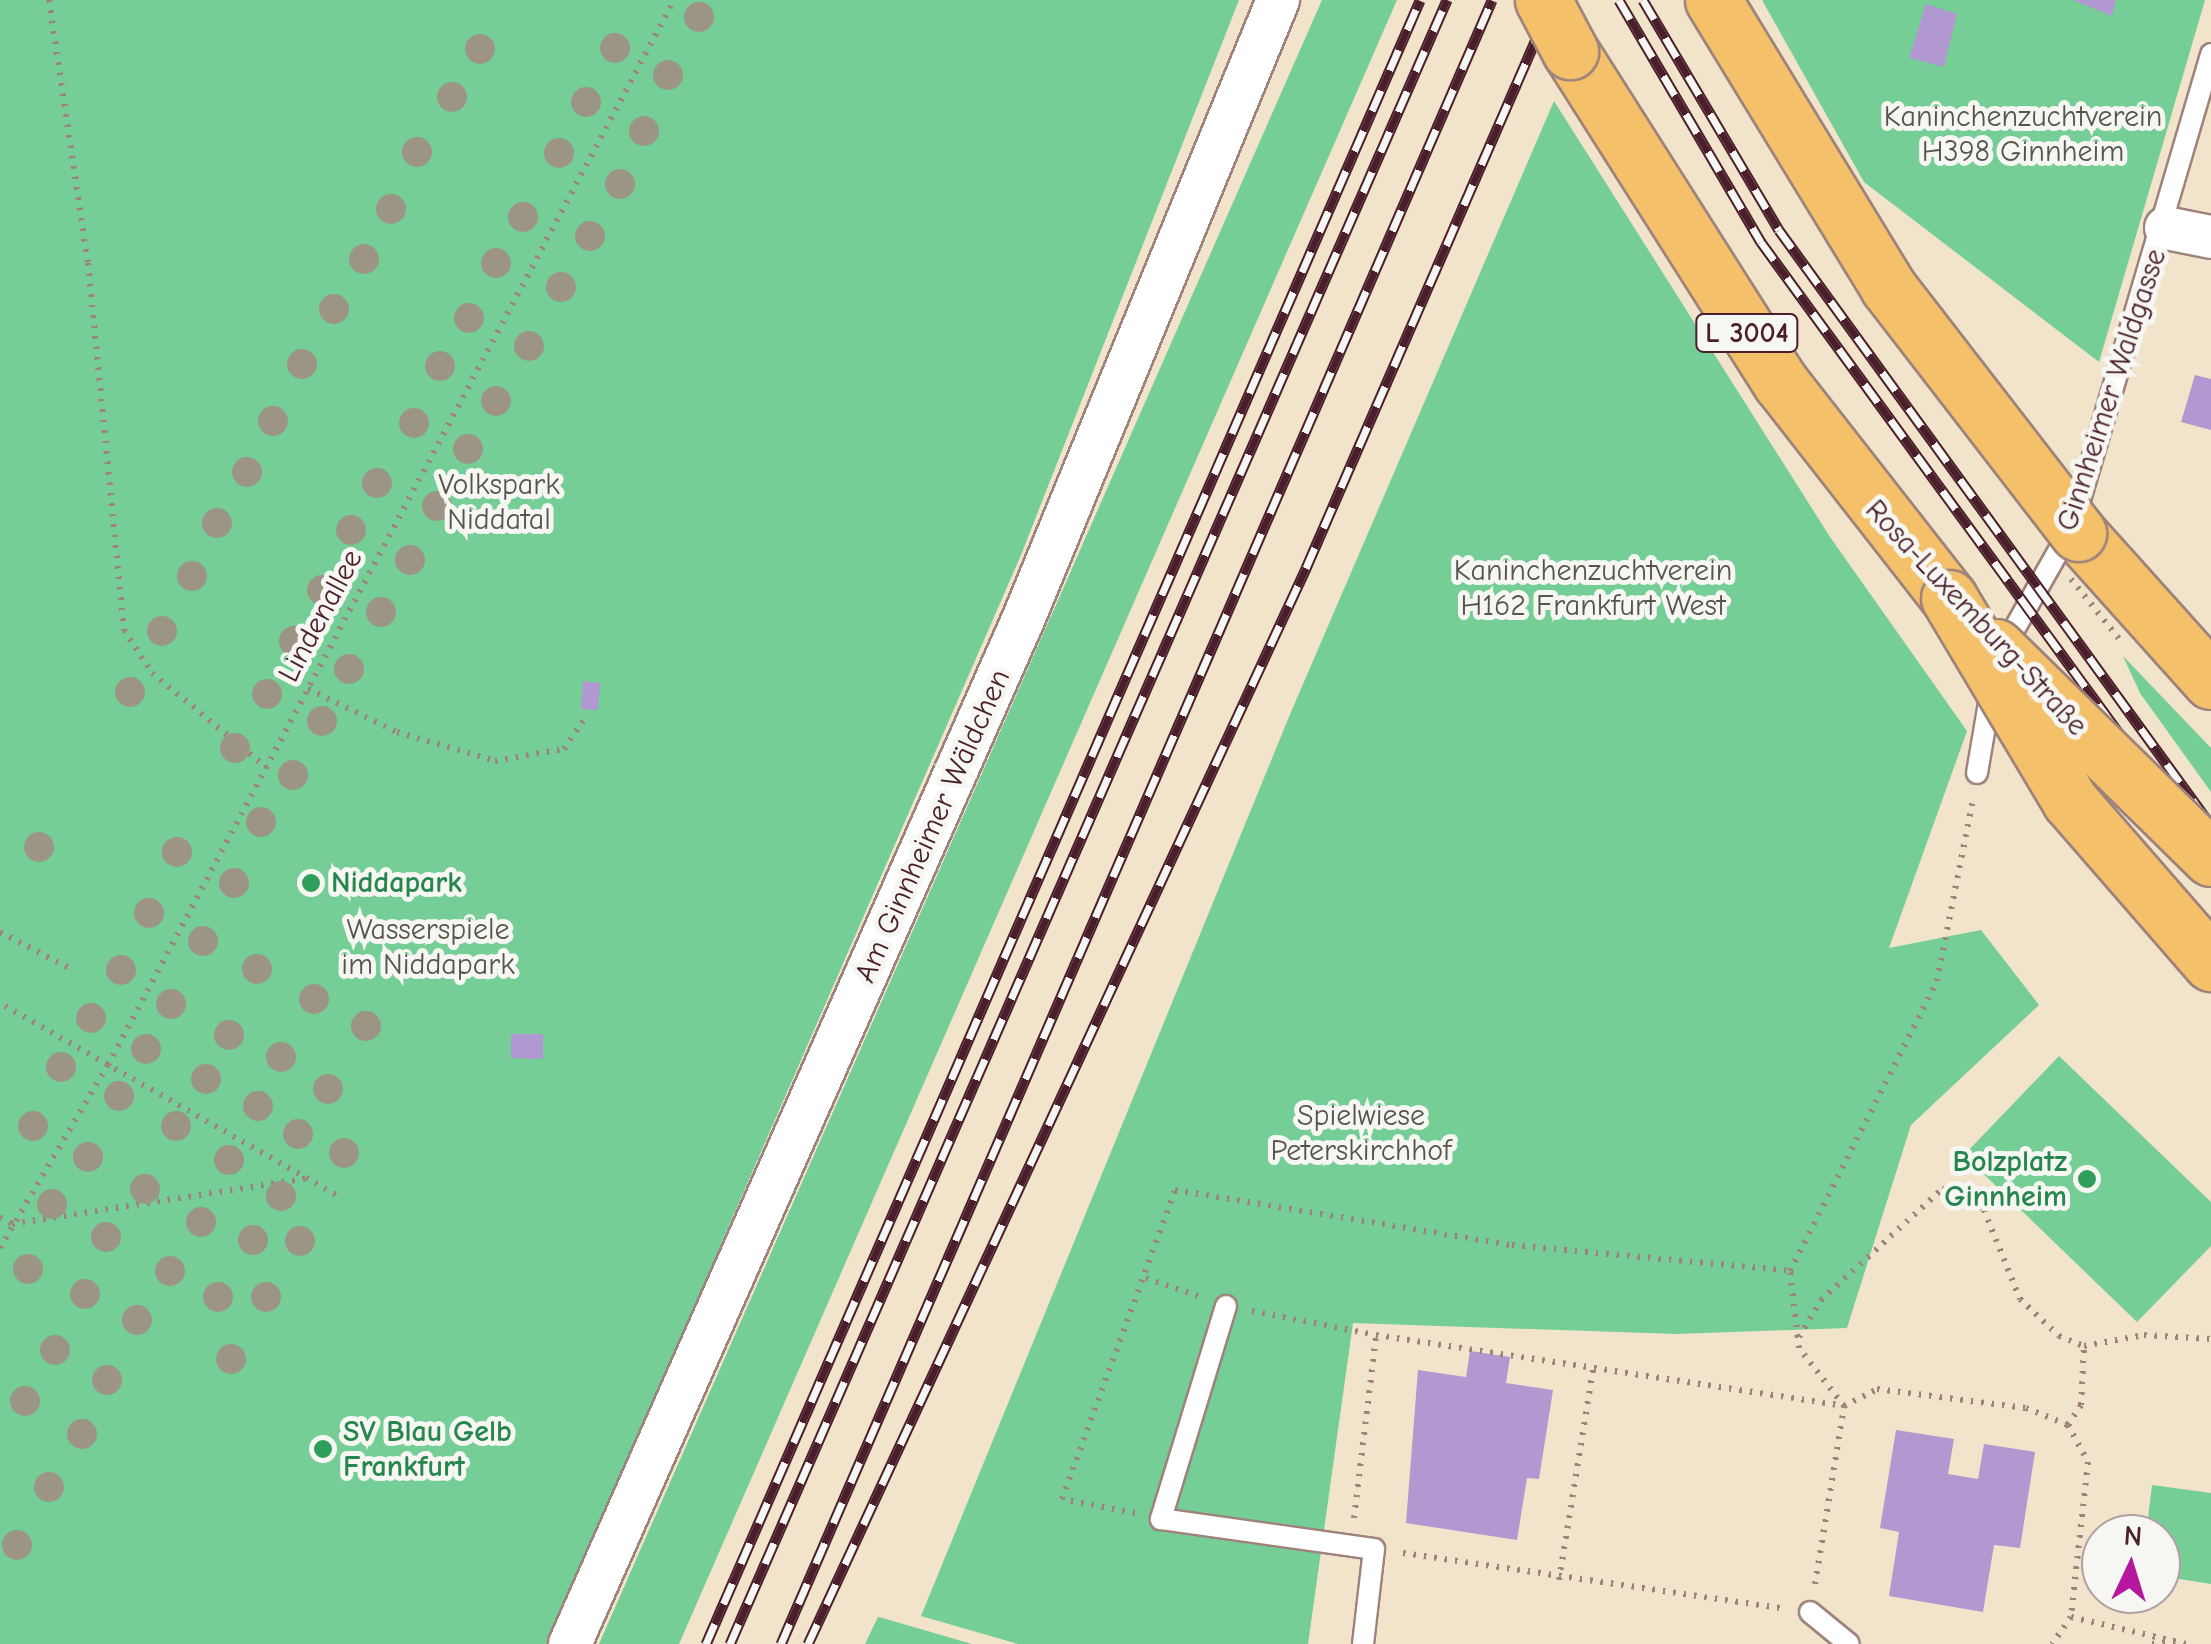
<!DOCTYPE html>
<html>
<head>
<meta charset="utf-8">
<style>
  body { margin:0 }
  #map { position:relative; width:2211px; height:1644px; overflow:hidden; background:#f1e4cb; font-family:"Comic Neue",sans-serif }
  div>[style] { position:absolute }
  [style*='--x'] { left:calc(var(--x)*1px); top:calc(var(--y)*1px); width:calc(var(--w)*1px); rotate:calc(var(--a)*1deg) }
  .green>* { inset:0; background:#74ce95 }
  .building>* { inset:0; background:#b198d1 }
  .path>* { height:6px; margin-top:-3px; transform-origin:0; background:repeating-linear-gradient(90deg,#9e827b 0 2.5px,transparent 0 10.5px) }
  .roads { filter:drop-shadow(2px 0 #9e827b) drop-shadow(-2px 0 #9e827b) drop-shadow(0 2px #9e827b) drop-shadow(0 -2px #9e827b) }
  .lane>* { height:20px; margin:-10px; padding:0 10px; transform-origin:10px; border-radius:10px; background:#fff }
  .street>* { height:42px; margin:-21px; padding:0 21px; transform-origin:21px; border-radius:21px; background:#fff }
  .highway>* { height:55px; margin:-27.5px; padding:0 27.5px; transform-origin:27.5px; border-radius:27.5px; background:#f4c16a }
  .rail>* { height:11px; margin-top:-5.5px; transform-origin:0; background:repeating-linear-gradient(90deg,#f6f6f2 0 22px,#4a1f2b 0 44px); box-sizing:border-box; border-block:2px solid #4a1f2b }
  .path-bridge>* { height:6px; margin-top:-3px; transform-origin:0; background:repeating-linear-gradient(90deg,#9e827b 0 2.5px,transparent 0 10.5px) }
  .bridges { filter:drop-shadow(2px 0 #9e827b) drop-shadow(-2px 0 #9e827b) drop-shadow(0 2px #9e827b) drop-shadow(0 -2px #9e827b) }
  .highway-bridge>* { height:55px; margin:-27.5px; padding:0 27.5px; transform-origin:27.5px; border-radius:27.5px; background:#f4c16a }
  .trees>* { width:30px; height:30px; margin:-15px; border-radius:50%; background:#9c9585 }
  .dots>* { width:28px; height:28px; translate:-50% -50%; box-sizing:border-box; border:5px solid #f6f6f2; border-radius:50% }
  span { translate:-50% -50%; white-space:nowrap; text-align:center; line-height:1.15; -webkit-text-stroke:10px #f6f6f2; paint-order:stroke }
  .shield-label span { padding:2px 8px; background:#f6f6f2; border:2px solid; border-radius:8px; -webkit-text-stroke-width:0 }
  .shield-label { font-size:28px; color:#4a1f2b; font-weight:700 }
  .park-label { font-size:30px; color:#57544b }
  .street-label { font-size:30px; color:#4a1f2b }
  .leisure-label { font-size:30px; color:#27864d; font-weight:700 }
  .left { translate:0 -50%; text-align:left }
  .right { translate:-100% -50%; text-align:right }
  .north { position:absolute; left:2081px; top:1514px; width:100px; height:100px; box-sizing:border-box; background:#f6f6f2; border:2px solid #b1a0a2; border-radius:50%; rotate:4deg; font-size:28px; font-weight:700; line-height:40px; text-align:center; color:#4a1f2b }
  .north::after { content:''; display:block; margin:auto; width:35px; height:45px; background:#b5179e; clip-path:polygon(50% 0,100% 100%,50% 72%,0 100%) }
</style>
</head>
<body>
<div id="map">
  <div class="green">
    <i style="clip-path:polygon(0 0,1239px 0,1021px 555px,720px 1246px,738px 1255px,556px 1644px,0 1644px)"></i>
    <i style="clip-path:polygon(1322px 0,1397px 0,679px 1644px,599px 1644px)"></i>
    <i style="clip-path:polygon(1762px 0,2205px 0,2099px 362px,1864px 182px)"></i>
    <i style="clip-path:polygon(1554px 101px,1830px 537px,1967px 731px,1889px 948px,1981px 930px,2039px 1005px,1911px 1125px,1847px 1328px,1676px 1334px,1353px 1323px,1308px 1644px,1018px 1644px,921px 1616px,1291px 712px)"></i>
    <i style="clip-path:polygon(2123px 656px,2211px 748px,2211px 792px,2140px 693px)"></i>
    <i style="clip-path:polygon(2059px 1056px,2211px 1202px,2211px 1246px,2137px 1322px,1964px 1155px)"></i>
    <i style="clip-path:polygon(2152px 1485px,2211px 1493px,2211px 1584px,2161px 1576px,2161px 1534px,2146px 1534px)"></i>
    <i style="clip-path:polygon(878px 1617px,879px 1617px,972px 1644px,865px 1644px)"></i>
  </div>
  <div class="building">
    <i style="clip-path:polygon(2073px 0,2116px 0,2112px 16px)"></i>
    <i style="clip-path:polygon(1926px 4px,1957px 14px,1944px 67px,1909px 58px)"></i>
    <i style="clip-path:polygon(2195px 375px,2211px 379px,2211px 430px,2181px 422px)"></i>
    <i style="clip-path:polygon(583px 681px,600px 683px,598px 710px,581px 709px)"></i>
    <i style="clip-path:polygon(511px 1034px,543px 1034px,543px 1059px,511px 1058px)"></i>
    <i style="clip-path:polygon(1470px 1351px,1510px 1357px,1506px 1383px,1553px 1390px,1539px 1479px,1527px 1478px,1517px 1540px,1406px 1523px,1418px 1370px,1466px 1377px)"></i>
    <i style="clip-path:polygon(1896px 1430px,1954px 1439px,1948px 1474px,1978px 1479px,1984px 1444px,2035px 1452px,2020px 1548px,1994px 1545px,1983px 1612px,1889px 1596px,1899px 1532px,1880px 1528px)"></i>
  </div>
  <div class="path">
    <i style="--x:49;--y:0;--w:266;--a:81.6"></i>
    <i style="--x:88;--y:263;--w:369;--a:84.4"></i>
    <i style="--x:124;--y:630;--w:51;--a:56.9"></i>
    <i style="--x:152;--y:673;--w:148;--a:39.5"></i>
    <i style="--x:308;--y:689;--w:99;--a:25.8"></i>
    <i style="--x:397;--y:732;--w:102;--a:16.5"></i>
    <i style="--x:495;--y:761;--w:70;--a:-9.9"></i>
    <i style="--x:564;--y:749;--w:42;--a:-55.6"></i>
    <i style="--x:0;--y:932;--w:80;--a:27.5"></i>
    <i style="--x:5;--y:1006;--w:388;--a:29.7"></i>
    <i style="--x:0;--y:1217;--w:14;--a:30"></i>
    <i style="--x:12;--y:1224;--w:301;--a:-8.8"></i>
    <i style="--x:0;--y:1248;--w:212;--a:-59.5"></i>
    <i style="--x:108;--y:1065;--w:1206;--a:-62.01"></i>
    <i style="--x:1146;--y:1278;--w:58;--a:19.1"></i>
    <i style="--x:1252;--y:1311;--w:126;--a:11"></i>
    <i style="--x:1799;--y:1337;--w:43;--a:-59.3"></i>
    <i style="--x:1821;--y:1300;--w:164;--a:-42.5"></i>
    <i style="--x:1942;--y:1189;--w:24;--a:7"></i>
    <i style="--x:1966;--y:1192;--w:25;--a:45"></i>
    <i style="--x:1984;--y:1210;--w:96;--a:68"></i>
    <i style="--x:2020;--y:1299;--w:54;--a:43.5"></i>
    <i style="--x:2059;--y:1336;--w:27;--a:22"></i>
    <i style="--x:2084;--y:1346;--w:61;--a:-10.4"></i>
    <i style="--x:2144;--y:1335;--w:67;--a:3.4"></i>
    <i style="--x:2068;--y:1425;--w:24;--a:-57"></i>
    <i style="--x:2081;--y:1405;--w:59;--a:-87.1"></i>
    <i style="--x:1135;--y:1513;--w:74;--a:-169.1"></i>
    <i style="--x:1062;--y:1499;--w:329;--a:-69.9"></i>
    <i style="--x:1175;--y:1190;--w:341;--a:9.3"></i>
    <i style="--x:1512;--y:1245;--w:279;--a:5.3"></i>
    <i style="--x:1354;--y:1518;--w:184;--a:-83.1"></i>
    <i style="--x:1376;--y:1335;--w:473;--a:8.6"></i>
    <i style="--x:1844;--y:1406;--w:37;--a:-27"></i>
    <i style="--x:1877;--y:1389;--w:150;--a:7.3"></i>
    <i style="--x:2026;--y:1408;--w:45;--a:22"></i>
    <i style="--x:2068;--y:1425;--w:42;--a:61.6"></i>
    <i style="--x:2088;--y:1462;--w:156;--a:96.3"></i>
    <i style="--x:2071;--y:1617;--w:33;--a:125"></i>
    <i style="--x:1403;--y:1553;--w:382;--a:8.3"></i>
    <i style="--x:1559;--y:1580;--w:220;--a:-80.8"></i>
    <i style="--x:1815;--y:1584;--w:180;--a:-80.7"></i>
    <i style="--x:1844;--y:1406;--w:73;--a:-127.8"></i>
    <i style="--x:1799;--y:1348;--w:78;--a:-96.7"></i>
    <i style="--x:1790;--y:1271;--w:325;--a:-63.1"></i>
    <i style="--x:1937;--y:981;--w:186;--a:-78.8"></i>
    <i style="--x:2071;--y:1617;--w:118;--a:13.2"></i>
    <i style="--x:2152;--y:1644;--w:26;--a:-7"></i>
  </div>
  <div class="roads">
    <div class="lane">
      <i style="--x:2003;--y:649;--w:140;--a:-60.5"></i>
      <i style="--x:2072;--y:527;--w:493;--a:-73.6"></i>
      <i style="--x:1977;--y:773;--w:83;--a:-80.3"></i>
      <i style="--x:1226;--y:1306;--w:223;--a:107"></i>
      <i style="--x:1161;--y:1519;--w:215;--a:8"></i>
      <i style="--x:1374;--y:1549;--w:96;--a:96.6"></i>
      <i style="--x:1810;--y:1612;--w:50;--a:39.4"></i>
    </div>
    <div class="street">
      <i style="--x:2166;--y:228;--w:46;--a:11.3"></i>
      <i style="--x:570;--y:1644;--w:1120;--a:-66.14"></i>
      <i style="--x:1023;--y:620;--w:670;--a:-67.64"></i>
    </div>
    <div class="highway">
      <i style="--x:1570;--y:51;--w:393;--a:57.6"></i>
      <i style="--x:1781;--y:383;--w:273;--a:52"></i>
      <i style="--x:2078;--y:533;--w:199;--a:48.1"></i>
    </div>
  </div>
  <div class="rail">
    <i style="--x:1619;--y:0;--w:281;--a:59.6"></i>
    <i style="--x:1761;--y:242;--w:764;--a:53.9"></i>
    <i style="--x:1643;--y:0;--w:267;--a:59.4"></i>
    <i style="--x:1779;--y:230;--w:735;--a:54.02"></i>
    <i style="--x:706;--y:1644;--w:1792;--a:-66.52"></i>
    <i style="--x:730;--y:1644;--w:1794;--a:-66.44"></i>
    <i style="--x:781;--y:1644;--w:1791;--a:-66.61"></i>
    <i style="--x:808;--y:1644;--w:1186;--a:-65.16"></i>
    <i style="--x:1306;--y:568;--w:619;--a:-66.5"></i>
  </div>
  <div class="path-bridge">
    <i style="--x:2071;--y:579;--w:78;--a:51.2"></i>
  </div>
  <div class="bridges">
    <div class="highway-bridge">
      <i style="--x:1543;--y:0;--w:58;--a:62.1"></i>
      <i style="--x:1713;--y:0;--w:336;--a:58.6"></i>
      <i style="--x:1888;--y:287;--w:311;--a:52.3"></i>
      <i style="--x:1949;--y:598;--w:236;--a:59.2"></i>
      <i style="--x:2070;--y:801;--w:215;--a:49"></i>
      <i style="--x:1996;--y:647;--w:301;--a:44.5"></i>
    </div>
  </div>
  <div class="trees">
    <i style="left:699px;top:17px"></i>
    <i style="left:615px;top:48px"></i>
    <i style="left:480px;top:49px"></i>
    <i style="left:668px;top:75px"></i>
    <i style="left:452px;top:97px"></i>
    <i style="left:586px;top:102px"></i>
    <i style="left:644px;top:131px"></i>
    <i style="left:417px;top:152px"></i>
    <i style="left:559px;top:153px"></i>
    <i style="left:620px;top:184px"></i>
    <i style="left:391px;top:209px"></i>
    <i style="left:523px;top:217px"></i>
    <i style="left:590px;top:236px"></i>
    <i style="left:364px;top:259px"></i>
    <i style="left:496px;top:263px"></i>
    <i style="left:561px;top:287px"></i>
    <i style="left:334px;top:309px"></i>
    <i style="left:469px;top:318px"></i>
    <i style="left:529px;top:346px"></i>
    <i style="left:302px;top:364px"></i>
    <i style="left:440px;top:366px"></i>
    <i style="left:496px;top:401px"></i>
    <i style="left:273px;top:421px"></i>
    <i style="left:414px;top:423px"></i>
    <i style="left:468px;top:449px"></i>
    <i style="left:247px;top:472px"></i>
    <i style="left:377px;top:483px"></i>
    <i style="left:437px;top:506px"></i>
    <i style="left:217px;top:523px"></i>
    <i style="left:351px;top:530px"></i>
    <i style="left:410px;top:560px"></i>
    <i style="left:192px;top:576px"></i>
    <i style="left:322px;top:590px"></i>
    <i style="left:381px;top:612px"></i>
    <i style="left:162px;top:631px"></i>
    <i style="left:294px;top:641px"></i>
    <i style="left:349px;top:669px"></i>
    <i style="left:130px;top:692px"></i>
    <i style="left:267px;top:694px"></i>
    <i style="left:322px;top:721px"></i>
    <i style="left:235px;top:748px"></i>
    <i style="left:293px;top:775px"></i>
    <i style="left:261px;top:822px"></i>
    <i style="left:39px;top:847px"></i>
    <i style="left:177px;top:852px"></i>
    <i style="left:234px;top:883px"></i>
    <i style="left:149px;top:913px"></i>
    <i style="left:203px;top:941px"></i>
    <i style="left:257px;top:969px"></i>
    <i style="left:121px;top:970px"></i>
    <i style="left:314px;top:999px"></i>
    <i style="left:171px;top:1004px"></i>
    <i style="left:91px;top:1018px"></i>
    <i style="left:366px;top:1026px"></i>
    <i style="left:229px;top:1035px"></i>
    <i style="left:146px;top:1049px"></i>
    <i style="left:281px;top:1057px"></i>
    <i style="left:61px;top:1067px"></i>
    <i style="left:206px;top:1079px"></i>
    <i style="left:328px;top:1089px"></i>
    <i style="left:119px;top:1096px"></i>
    <i style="left:258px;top:1106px"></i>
    <i style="left:33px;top:1126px"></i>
    <i style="left:176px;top:1126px"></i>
    <i style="left:298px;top:1134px"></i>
    <i style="left:344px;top:1153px"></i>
    <i style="left:88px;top:1157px"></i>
    <i style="left:229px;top:1160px"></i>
    <i style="left:145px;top:1189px"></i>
    <i style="left:281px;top:1196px"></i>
    <i style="left:52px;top:1204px"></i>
    <i style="left:201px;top:1222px"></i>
    <i style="left:106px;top:1237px"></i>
    <i style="left:253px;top:1240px"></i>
    <i style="left:300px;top:1241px"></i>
    <i style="left:28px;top:1269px"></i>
    <i style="left:170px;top:1271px"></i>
    <i style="left:85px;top:1294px"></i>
    <i style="left:218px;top:1297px"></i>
    <i style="left:266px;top:1297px"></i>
    <i style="left:137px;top:1320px"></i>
    <i style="left:55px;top:1350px"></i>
    <i style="left:231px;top:1359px"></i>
    <i style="left:107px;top:1380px"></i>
    <i style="left:25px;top:1401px"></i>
    <i style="left:82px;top:1434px"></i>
    <i style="left:49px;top:1487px"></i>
    <i style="left:17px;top:1545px"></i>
  </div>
  <div class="dots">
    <i style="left:311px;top:883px;background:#2e9e5b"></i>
    <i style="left:2087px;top:1179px;background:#2e9e5b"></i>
    <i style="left:323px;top:1449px;background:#2e9e5b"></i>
  </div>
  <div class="shield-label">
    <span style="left:1747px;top:333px">L 3004</span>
  </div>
  <div class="park-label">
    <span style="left:2023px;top:134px">Kaninchenzuchtverein<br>H398 Ginnheim</span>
    <span style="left:499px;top:502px">Volkspark<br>Niddatal</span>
    <span style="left:1593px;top:588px">Kaninchenzuchtverein<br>H162 Frankfurt West</span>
    <span style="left:428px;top:947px">Wasserspiele<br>im Niddapark</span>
    <span style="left:1361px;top:1133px">Spielwiese<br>Peterskirchhof</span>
  </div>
  <div class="street-label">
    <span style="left:2112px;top:390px;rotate:-72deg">Ginnheimer Waldgasse</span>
    <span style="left:321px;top:616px;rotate:-62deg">Lindenallee</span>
    <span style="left:1976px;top:618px;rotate:47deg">Rosa-Luxemburg-Straße</span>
    <span style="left:933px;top:826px;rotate:-66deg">Am Ginnheimer Wäldchen</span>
  </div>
  <div class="leisure-label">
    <span class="left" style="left:331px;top:883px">Niddapark</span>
    <span class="right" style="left:2067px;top:1179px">Bolzplatz<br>Ginnheim</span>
    <span class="left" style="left:343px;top:1449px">SV Blau Gelb<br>Frankfurt</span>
  </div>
  <div class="north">N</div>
</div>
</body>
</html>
